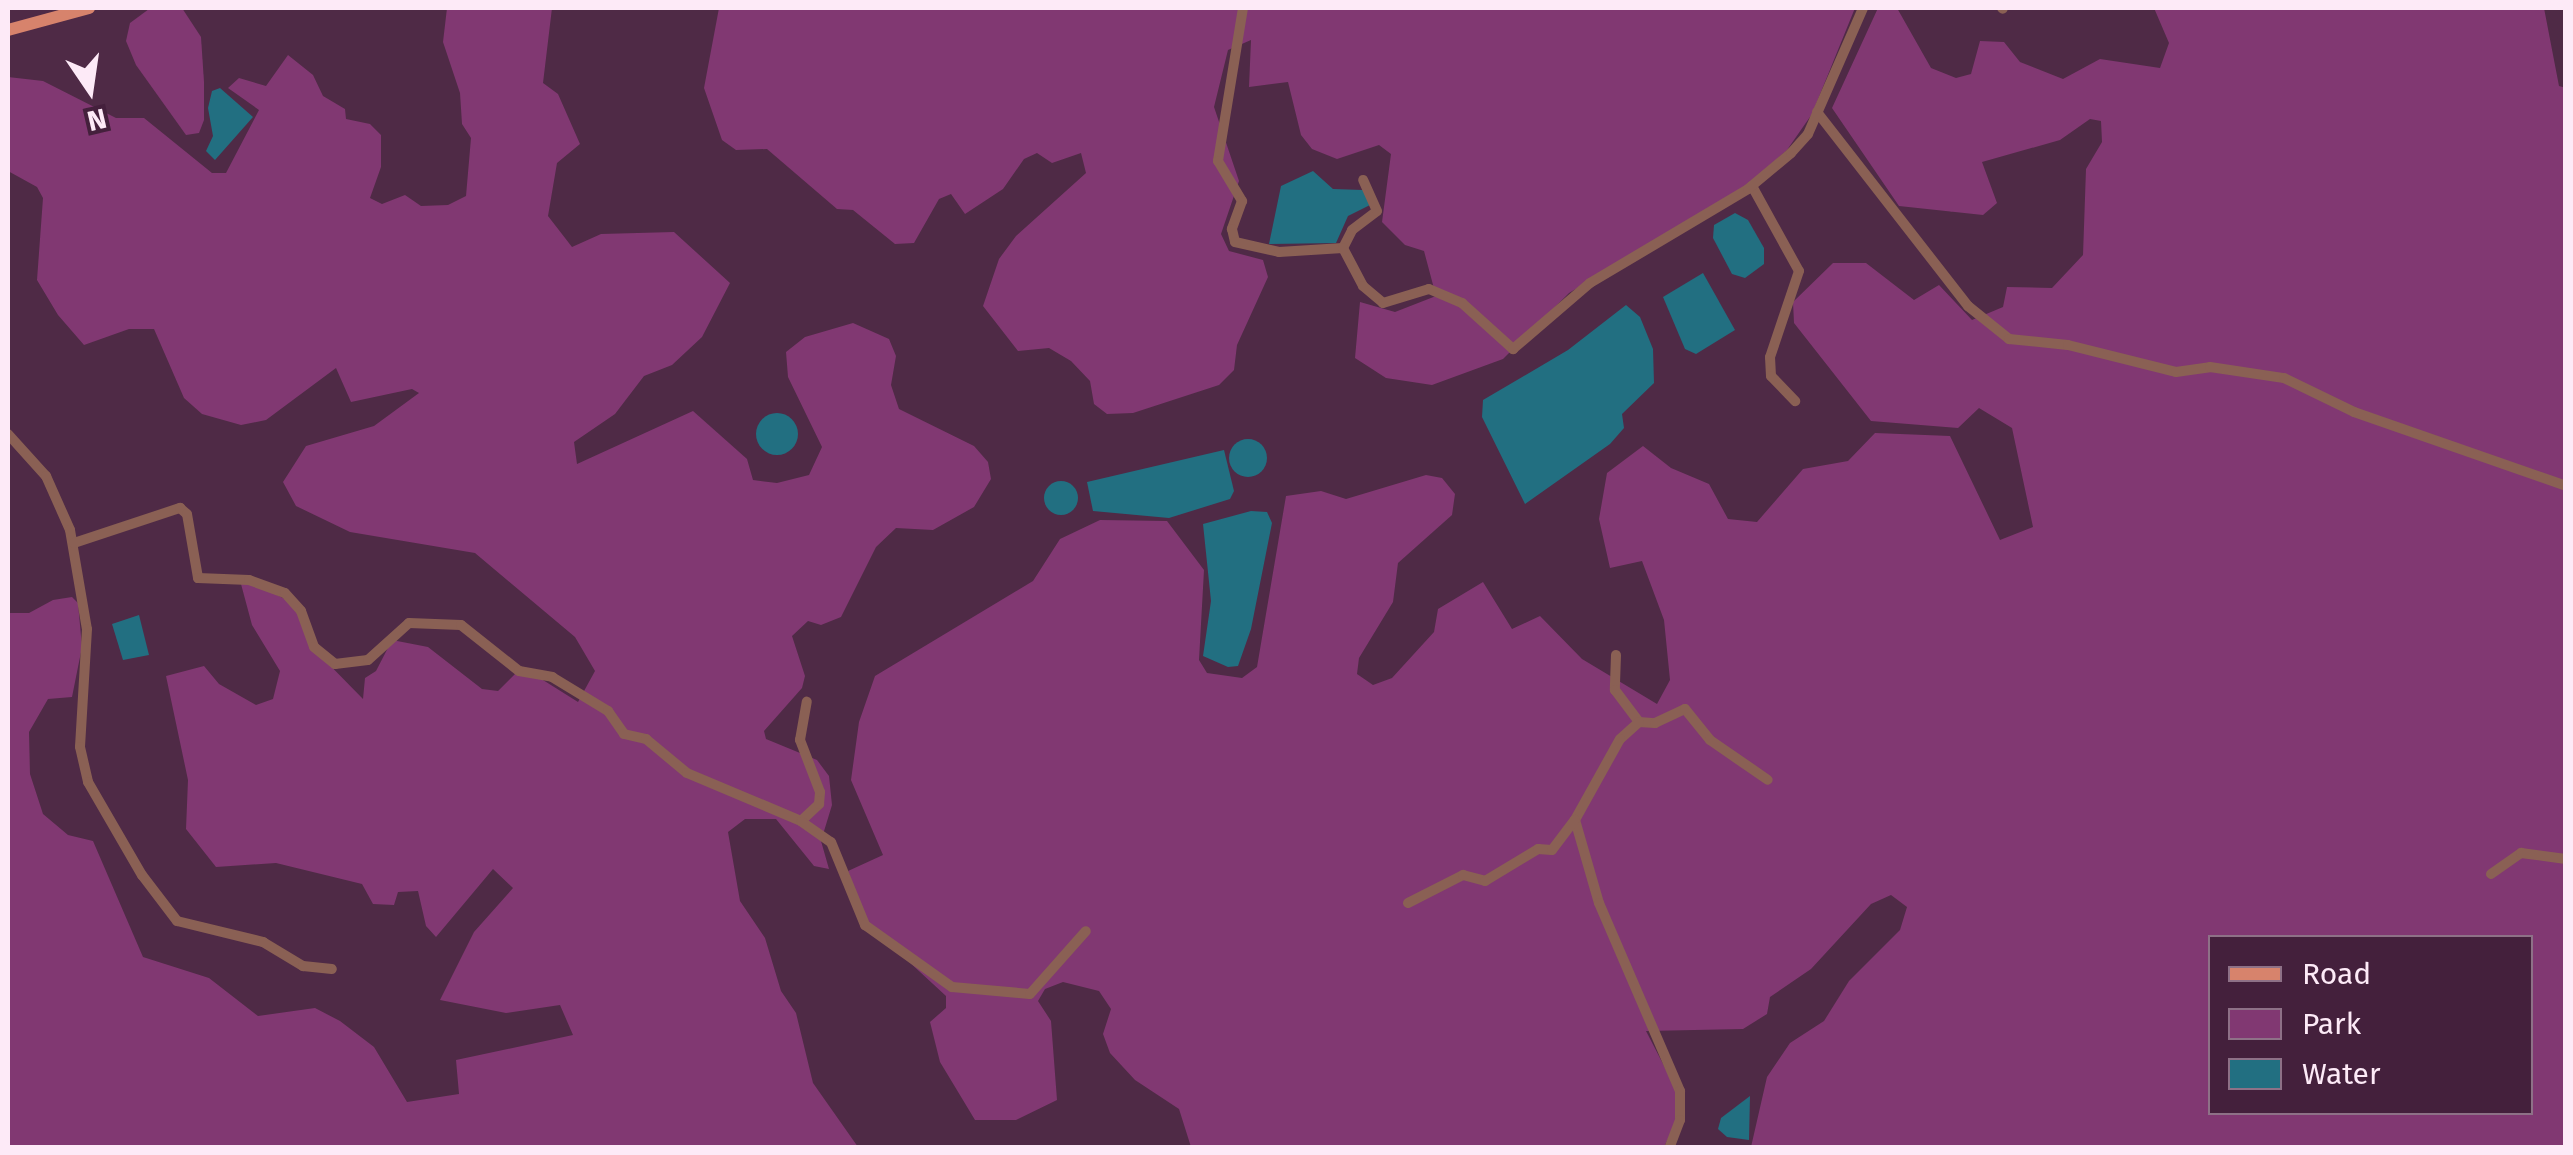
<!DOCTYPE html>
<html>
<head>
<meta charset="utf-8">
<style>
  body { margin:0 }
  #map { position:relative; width:2573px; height:1155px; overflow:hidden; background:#4f2a46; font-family:"Fira Sans",sans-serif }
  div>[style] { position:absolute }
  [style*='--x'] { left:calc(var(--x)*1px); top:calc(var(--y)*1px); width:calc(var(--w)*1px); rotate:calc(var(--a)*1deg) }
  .green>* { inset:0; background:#813872 }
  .water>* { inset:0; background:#226f81 }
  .round { border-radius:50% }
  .minor>* { height:10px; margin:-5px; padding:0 5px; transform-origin:5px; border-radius:5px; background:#8a6054 }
  .major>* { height:12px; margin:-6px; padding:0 6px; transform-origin:6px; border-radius:6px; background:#d7836c }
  span { translate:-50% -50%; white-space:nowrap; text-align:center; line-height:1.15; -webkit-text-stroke:8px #44203c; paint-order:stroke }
  .frame { position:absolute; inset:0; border:10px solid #fdeaf7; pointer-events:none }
  .legend { position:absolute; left:2208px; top:935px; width:325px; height:180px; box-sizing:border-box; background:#44203c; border:2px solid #8e7187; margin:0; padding:12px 18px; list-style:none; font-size:30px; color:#fdeaf7 }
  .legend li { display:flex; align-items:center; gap:20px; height:50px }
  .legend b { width:50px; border:2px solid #8e7187 }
  .north { position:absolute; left:40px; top:40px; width:100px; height:100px; -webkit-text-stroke:8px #44203c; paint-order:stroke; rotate:167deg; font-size:28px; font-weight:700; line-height:40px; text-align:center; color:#fdeaf7 }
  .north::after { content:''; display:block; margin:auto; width:35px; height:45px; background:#fdeaf7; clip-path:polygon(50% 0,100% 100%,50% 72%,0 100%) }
</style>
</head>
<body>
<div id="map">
  <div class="green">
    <i style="clip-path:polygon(182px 8px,201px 37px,204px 82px,204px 120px,199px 133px,186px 135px,136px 65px,126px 41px,130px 23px,149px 9px)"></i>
    <i style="clip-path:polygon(447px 8px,552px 8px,543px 83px,558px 94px,580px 144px,557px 163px,548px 216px,572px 247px,601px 234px,674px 232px,730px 283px,702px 337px,672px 365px,644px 376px,615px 414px,574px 442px,577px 464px,693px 411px,747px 459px,753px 480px,777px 483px,809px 475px,822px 447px,788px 377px,786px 352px,805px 337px,853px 323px,889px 339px,896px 356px,891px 385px,899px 409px,974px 446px,988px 462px,991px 479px,974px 507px,933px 530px,896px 528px,876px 547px,841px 617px,821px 625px,808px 621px,792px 636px,805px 676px,802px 688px,764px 731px,766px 739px,817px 760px,829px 776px,832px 805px,821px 841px,829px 869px,814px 866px,776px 819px,745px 819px,728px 832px,740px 901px,765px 938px,781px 991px,796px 1013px,813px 1083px,858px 1147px,8px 1147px,8px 613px,29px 613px,53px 600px,72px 597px,78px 603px,82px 647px,72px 697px,48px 699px,29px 732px,30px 774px,43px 814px,68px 835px,93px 841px,143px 957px,209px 978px,258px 1016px,315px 1008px,340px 1021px,374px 1047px,407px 1102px,459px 1094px,456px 1060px,573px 1035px,560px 1005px,506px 1013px,440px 1000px,474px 932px,513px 888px,493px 869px,436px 937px,426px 926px,418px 891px,398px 892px,394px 905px,373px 904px,362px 884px,276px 863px,216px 867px,186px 829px,188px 780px,166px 676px,204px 666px,219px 684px,256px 705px,273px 699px,280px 671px,252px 625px,241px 584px,257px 584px,294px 604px,314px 649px,363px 699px,365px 678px,376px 671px,392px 640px,428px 647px,482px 689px,498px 691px,515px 674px,535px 675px,578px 702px,595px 671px,575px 637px,475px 553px,350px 532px,296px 506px,283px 482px,306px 446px,374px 426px,419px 393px,412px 389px,351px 402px,336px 368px,266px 420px,241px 425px,202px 414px,184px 398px,154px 329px,129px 329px,84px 345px,58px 315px,37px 280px,43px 198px,37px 187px,8px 171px,8px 77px,43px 81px,116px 118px,144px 118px,212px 173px,226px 173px,259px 110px,228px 88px,239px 78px,266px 86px,288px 55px,313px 75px,323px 96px,345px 109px,346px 119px,370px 124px,381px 135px,381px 167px,370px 198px,382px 204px,405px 195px,421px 206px,448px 205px,466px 196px,471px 138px,462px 124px,460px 93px,443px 42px)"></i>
    <i style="clip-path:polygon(719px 8px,1855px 8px,1812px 114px,1787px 150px,1744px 188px,1569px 293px,1503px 359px,1432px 385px,1386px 378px,1355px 358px,1360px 302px,1395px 312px,1436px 296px,1424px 251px,1405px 245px,1382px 222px,1391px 154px,1379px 145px,1337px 159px,1312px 149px,1301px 135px,1288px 82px,1249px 87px,1251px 40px,1228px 50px,1214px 107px,1239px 181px,1221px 234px,1229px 251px,1263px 260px,1268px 277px,1237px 345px,1234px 370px,1219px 385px,1133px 413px,1107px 414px,1094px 404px,1090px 381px,1071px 361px,1049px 348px,1018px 351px,983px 306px,999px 259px,1016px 236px,1086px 173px,1081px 153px,1052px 163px,1037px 153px,1024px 159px,1003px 189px,965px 214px,951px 194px,939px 199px,914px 243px,895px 244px,853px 210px,837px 209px,767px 149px,736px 150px,722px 140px,704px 88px)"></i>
    <i style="clip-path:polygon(evenodd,1878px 8px,1897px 8px,1931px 68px,1956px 78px,1971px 74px,1980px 41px,2004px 42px,2020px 62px,2063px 79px,2100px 59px,2160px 68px,2169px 43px,2154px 8px,2544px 8px,2559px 86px,2566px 88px,2565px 1147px,1751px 1147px,1767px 1077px,1790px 1043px,1824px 1021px,1849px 981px,1900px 930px,1907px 907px,1891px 895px,1871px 904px,1811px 969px,1770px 997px,1767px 1014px,1743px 1029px,1646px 1031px,1675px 1087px,1676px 1122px,1664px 1147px,1191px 1147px,1179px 1109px,1135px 1080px,1110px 1053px,1103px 1034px,1111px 1009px,1099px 991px,1063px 982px,1045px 989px,1038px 1001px,1051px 1021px,1057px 1100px,1016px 1120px,975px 1120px,940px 1062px,930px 1022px,946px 1008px,946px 996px,867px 923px,848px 871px,883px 855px,851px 780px,859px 722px,875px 676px,1033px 581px,1060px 539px,1100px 520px,1167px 521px,1204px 570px,1199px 660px,1207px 673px,1242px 678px,1257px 667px,1286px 496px,1321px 491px,1346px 499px,1426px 475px,1442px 478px,1455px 494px,1452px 515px,1398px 563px,1393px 602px,1359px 658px,1357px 674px,1373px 685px,1392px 678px,1434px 632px,1438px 609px,1483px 582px,1512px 629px,1540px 616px,1582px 659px,1657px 704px,1670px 680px,1664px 620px,1642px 561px,1610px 568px,1599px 519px,1607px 473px,1643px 446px,1671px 468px,1709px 484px,1728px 519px,1757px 522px,1803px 469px,1848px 461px,1875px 433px,1950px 436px,2000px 540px,2033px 527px,2012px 428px,1979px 408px,1958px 428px,1871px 421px,1794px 323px,1793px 302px,1833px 263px,1866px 263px,1914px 300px,1939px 285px,1972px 320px,2003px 307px,2007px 287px,2052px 288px,2083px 255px,2086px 169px,2102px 142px,2101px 121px,2090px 119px,2060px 140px,1982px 162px,1997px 203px,1983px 215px,1899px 206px,1832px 108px,1878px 8px,2210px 938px,2530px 938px,2530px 1112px,2210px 1112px,2210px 938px)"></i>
  </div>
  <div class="water">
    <i style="clip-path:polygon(220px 88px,253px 117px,215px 160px,206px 151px,213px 136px,208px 108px,212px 91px)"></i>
    <i style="clip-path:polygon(1313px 171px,1333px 189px,1363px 190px,1370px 205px,1348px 216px,1336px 243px,1269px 244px,1281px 186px)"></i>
    <i style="clip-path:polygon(1735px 213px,1748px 220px,1764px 248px,1764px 264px,1745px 278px,1732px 274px,1713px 238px,1714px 225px)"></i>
    <i style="clip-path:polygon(1703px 273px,1735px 330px,1696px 354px,1685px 349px,1663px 297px)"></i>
    <i style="clip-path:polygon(1626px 305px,1640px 317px,1653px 349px,1654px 383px,1622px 414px,1624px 428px,1610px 444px,1525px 504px,1482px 417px,1483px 400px,1568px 350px)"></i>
    <i class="round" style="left:756px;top:413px;width:42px;height:42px"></i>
    <i class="round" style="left:1229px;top:439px;width:38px;height:38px"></i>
    <i style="clip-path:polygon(1224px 450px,1234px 491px,1230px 499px,1169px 518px,1093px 511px,1087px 482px)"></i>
    <i class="round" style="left:1044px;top:481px;width:34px;height:34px"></i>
    <i style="clip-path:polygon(1251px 511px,1267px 512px,1272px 523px,1251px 629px,1238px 666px,1228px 667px,1203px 656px,1211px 601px,1203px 524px)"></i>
    <i style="clip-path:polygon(139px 615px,149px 655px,123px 660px,112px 624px)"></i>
    <i style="clip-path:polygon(1750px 1096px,1749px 1140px,1727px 1137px,1718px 1129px,1721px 1118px)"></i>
  </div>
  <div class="minor">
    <i style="--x:1243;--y:8;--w:155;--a:99.3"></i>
    <i style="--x:1218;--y:161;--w:47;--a:59"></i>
    <i style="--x:1242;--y:201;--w:30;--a:110"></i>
    <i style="--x:1232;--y:229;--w:13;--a:77"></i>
    <i style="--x:1235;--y:242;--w:45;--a:12.8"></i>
    <i style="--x:1279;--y:252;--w:64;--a:-3.6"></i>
    <i style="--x:1343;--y:248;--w:20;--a:-63"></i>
    <i style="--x:1352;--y:230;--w:31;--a:-37"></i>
    <i style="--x:1377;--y:211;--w:34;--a:-114"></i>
    <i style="--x:2002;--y:8;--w:1;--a:45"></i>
    <i style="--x:1817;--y:112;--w:246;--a:52.1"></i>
    <i style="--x:1968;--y:306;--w:53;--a:38.8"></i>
    <i style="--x:2009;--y:339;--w:59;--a:5.8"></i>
    <i style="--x:2068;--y:345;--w:111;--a:14"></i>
    <i style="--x:2176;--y:372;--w:34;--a:-8"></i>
    <i style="--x:2210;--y:367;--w:75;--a:8.5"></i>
    <i style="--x:2284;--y:378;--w:78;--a:25.9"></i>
    <i style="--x:2354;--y:412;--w:225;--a:19.2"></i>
    <i style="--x:1752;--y:186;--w:97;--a:61.1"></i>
    <i style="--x:1799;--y:271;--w:91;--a:108.6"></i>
    <i style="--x:1770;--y:357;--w:19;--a:87"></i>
    <i style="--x:1771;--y:376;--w:35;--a:46"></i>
    <i style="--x:1343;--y:248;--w:43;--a:62.2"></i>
    <i style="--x:1363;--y:286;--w:26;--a:40"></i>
    <i style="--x:1383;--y:303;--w:48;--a:-16.9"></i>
    <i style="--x:1429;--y:289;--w:36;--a:23"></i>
    <i style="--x:1462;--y:303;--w:69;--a:42"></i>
    <i style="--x:1513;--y:349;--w:101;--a:-40.6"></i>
    <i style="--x:1590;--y:283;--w:184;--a:-30.7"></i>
    <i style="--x:1748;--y:189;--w:56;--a:-39.9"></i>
    <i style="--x:1791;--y:153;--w:25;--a:-48"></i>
    <i style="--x:1808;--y:134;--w:137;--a:-66.4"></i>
    <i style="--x:8;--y:434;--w:57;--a:47.9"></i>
    <i style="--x:46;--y:476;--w:59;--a:66"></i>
    <i style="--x:70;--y:530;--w:100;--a:80.3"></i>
    <i style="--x:87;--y:629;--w:118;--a:93.4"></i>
    <i style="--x:80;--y:747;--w:36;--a:77"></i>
    <i style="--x:88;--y:782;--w:108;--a:59.9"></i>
    <i style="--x:142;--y:875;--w:58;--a:52.7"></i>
    <i style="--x:177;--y:921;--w:89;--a:13.7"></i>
    <i style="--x:263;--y:942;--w:47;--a:31"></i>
    <i style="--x:303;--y:966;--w:29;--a:6"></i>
    <i style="--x:74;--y:543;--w:112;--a:-18.3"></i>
    <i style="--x:180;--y:508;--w:9;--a:41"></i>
    <i style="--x:187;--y:514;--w:65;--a:80.2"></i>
    <i style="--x:198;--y:578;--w:51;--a:2.2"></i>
    <i style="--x:249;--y:580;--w:38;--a:20"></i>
    <i style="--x:285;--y:593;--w:24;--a:48"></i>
    <i style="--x:301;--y:611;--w:38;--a:70"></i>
    <i style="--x:314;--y:647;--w:27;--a:39"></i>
    <i style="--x:335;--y:664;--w:33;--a:-7"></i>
    <i style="--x:368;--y:660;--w:55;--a:-42.1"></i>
    <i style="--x:409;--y:623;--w:52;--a:2.2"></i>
    <i style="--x:461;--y:625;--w:74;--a:38.4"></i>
    <i style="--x:519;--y:671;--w:34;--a:10"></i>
    <i style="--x:552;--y:677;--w:66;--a:31.3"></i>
    <i style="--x:608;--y:711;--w:28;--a:55"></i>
    <i style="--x:624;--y:734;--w:23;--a:13"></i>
    <i style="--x:646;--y:739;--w:53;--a:39.7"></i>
    <i style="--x:687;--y:773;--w:124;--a:22.8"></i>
    <i style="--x:801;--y:821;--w:25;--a:-43"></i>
    <i style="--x:819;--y:804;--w:12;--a:-85"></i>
    <i style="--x:820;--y:792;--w:56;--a:-111"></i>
    <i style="--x:800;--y:740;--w:39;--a:-80"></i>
    <i style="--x:1616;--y:655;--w:35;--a:92"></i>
    <i style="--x:1615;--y:690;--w:40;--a:53"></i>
    <i style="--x:1639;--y:722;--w:16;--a:4"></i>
    <i style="--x:1655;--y:723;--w:33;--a:-25"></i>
    <i style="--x:1685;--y:709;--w:40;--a:51"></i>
    <i style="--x:1710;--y:740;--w:70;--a:34.6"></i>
    <i style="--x:1639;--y:722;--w:25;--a:138"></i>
    <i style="--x:1620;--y:739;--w:93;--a:119.1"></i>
    <i style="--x:1575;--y:820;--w:86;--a:73.9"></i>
    <i style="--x:1599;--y:903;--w:205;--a:66.7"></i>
    <i style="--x:1680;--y:1091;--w:29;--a:90"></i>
    <i style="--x:1680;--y:1120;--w:30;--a:111"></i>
    <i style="--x:802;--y:822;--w:35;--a:35"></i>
    <i style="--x:831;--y:842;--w:90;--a:67.7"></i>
    <i style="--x:865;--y:925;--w:107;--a:35.5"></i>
    <i style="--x:952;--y:987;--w:78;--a:5.1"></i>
    <i style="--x:1030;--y:994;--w:84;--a:-48.4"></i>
    <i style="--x:2491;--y:874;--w:37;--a:-35"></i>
    <i style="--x:2521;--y:853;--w:45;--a:7.6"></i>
    <i style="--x:1408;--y:903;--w:62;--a:-27"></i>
    <i style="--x:1463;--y:875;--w:23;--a:15"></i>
    <i style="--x:1485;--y:881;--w:62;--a:-31.1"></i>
    <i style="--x:1538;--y:849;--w:14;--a:4"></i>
    <i style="--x:1552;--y:850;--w:38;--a:-53"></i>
  </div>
  <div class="major">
    <i style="--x:8;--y:30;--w:84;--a:-15.2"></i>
  </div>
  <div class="frame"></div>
  <ul class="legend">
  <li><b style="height:12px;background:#d7836c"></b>Road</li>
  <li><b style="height:28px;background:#813872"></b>Park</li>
  <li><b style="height:28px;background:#226f81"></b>Water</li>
  </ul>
  <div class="north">N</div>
</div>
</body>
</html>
